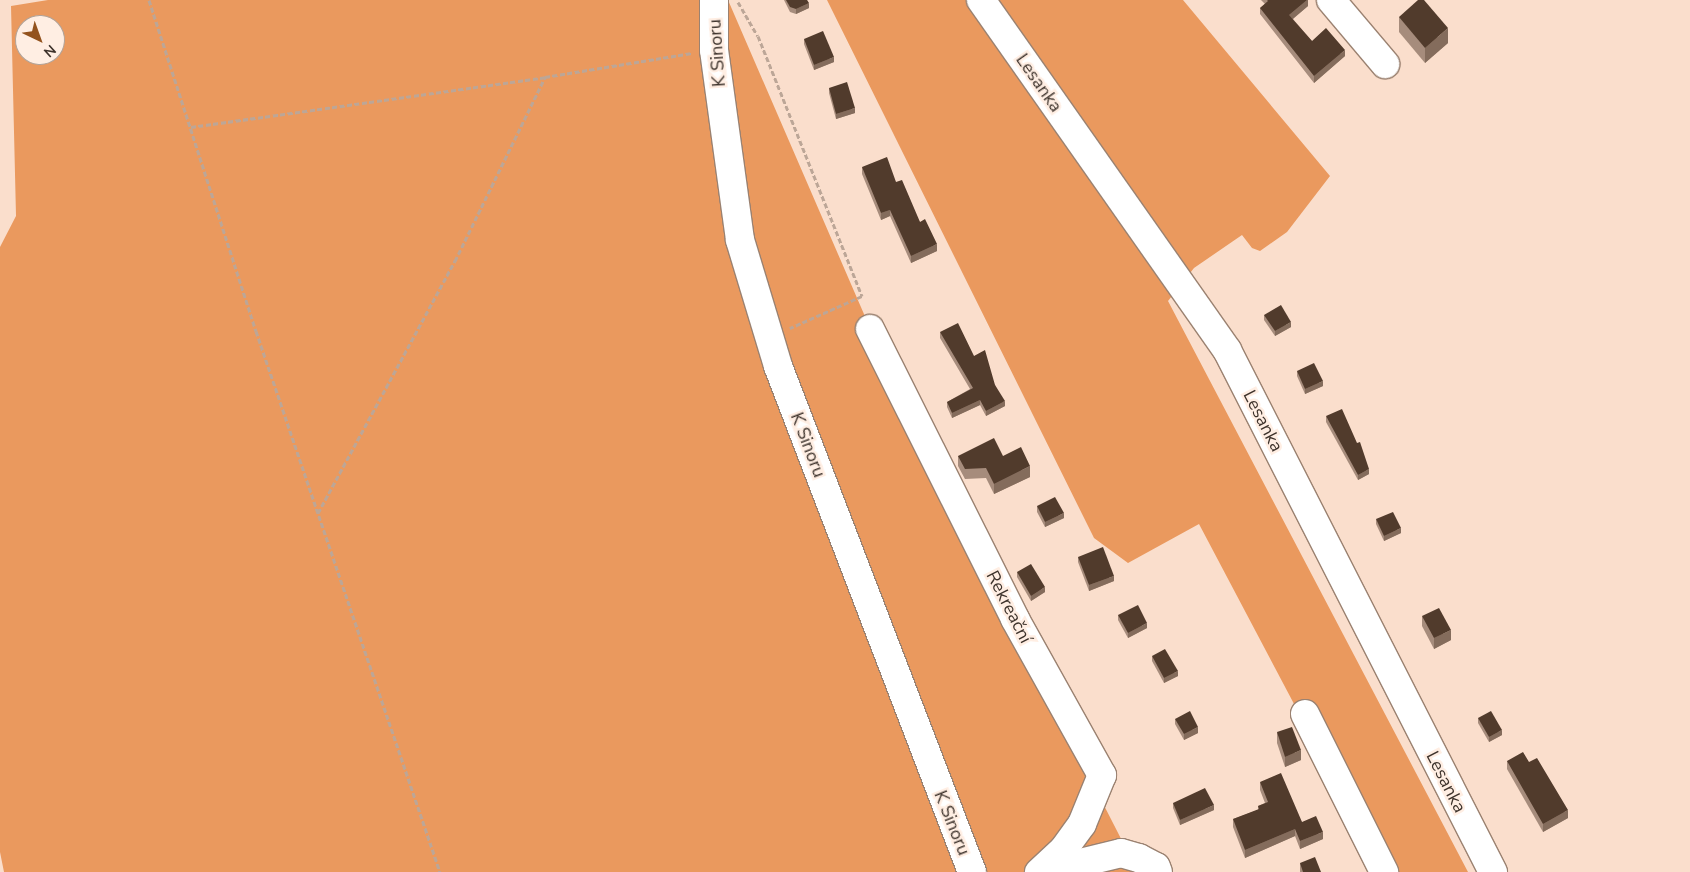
<!DOCTYPE html>
<html>
<head>
<meta charset="utf-8">
<style>
  body { margin:0 }
  #map { position:relative; width:1690px; height:872px; overflow:hidden; background:#fadecc; font-family:"Nunito Sans",sans-serif }
  div>[style] { position:absolute }
  [style*='--x'] { left:calc(var(--x)*1px); top:calc(var(--y)*1px); width:calc(var(--w)*1px); rotate:calc(var(--a)*1deg) }
  .forest>* { inset:0; background:#ea995e }
  .path>* { height:3px; margin-top:-1.5px; transform-origin:0; background:repeating-linear-gradient(90deg,#bca697 0 5px,transparent 0 7.5px) }
  .roads { filter:drop-shadow(1px 0 #9b8271) drop-shadow(-1px 0 #9b8271) drop-shadow(0 1px #9b8271) drop-shadow(0 -1px #9b8271) }
  .minor>* { height:28px; margin:-14px; padding:0 14px; transform-origin:14px; border-radius:14px; background:#fff }
  .wall>* { inset:0; background:#a68c7c }
  .shaded-wall>* { inset:0; background:#846c5c }
  .building>* { inset:0; background:#513b2c }
  span { translate:-50% -50%; white-space:nowrap; text-align:center; line-height:1.15; -webkit-text-stroke:5px #ffeee3; paint-order:stroke }
  .street-label { font-size:18px; color:#3d322b }
  .north { position:absolute; left:15px; top:15px; width:50px; height:50px; box-sizing:border-box; background:#ffeee3; border:1px solid #b1a399; border-radius:50%; rotate:138deg; font-size:14px; font-weight:700; line-height:20px; text-align:center; color:#3d322b }
  .north::after { content:''; display:block; margin:auto; width:18px; height:22px; background:#93521d; clip-path:polygon(50% 0,100% 100%,50% 72%,0 100%) }
</style>
</head>
<body>
<div id="map">
  <div class="forest">
    <i style="clip-path:polygon(evenodd,48px 0,728px 0,925px 455px,1138px 872px,4px 872px,0 852px,0 247px,16px 216px,11px 6px,48px 0,25px 25px,55px 25px,55px 55px,25px 55px,25px 25px)"></i>
    <i style="clip-path:polygon(827px 0,1183px 0,1330px 176px,1287px 232px,1260px 251px,1252px 248px,1242px 235px,1194px 268px,1168px 301px,1468px 872px,1394px 872px,1377px 861px,1199px 524px,1128px 563px,1094px 538px)"></i>
  </div>
  <div class="path">
    <i style="--x:149;--y:0;--w:348;--a:72.1"></i>
    <i style="--x:256;--y:331;--w:571;--a:71.22"></i>
    <i style="--x:738;--y:2;--w:39;--a:60"></i>
    <i style="--x:758;--y:36;--w:280;--a:68.2"></i>
    <i style="--x:862;--y:296;--w:79;--a:156"></i>
    <i style="--x:191;--y:127;--w:358;--a:-8"></i>
    <i style="--x:318;--y:513;--w:287;--a:-61.5"></i>
    <i style="--x:455;--y:261;--w:205;--a:-63.9"></i>
    <i style="--x:545;--y:77;--w:149;--a:-9.3"></i>
  </div>
  <div class="roads">
    <div class="minor">
      <i style="--x:714;--y:0;--w:50;--a:90"></i>
      <i style="--x:714;--y:50;--w:192;--a:82.2"></i>
      <i style="--x:740;--y:240;--w:132;--a:73.2"></i>
      <i style="--x:778;--y:366;--w:542;--a:69.02"></i>
      <i style="--x:981;--y:0;--w:428;--a:54.9"></i>
      <i style="--x:1227;--y:350;--w:586;--a:63"></i>
      <i style="--x:1331;--y:0;--w:84;--a:49.8"></i>
      <i style="--x:870;--y:329;--w:324;--a:63.4"></i>
      <i style="--x:1015;--y:619;--w:179;--a:60.9"></i>
      <i style="--x:1102;--y:775;--w:53;--a:112.2"></i>
      <i style="--x:1082;--y:824;--w:32;--a:126"></i>
      <i style="--x:1063;--y:850;--w:33;--a:137"></i>
      <i style="--x:1305;--y:714;--w:177;--a:63.4"></i>
      <i style="--x:1043;--y:872;--w:80;--a:-13.7"></i>
      <i style="--x:1121;--y:853;--w:19;--a:16"></i>
      <i style="--x:1139;--y:858;--w:19;--a:28"></i>
      <i style="--x:1156;--y:867;--w:5;--a:68"></i>
    </div>
  </div>
  <div class="wall">
    <i style="clip-path:polygon(784px 0,807px 0,809px 8px,796px 14px,790px 12px)"></i>
    <i style="clip-path:polygon(1261px 0,1308px 0,1308px 6px,1293px 19px,1312px 41px,1345px 56px,1314px 83px,1260px 14px,1260px 8px,1265px 4px)"></i>
    <i style="clip-path:polygon(1399px 17px,1448px 43px,1425px 63px,1399px 32px)"></i>
    <i style="clip-path:polygon(804px 39px,834px 62px,814px 70px,804px 44px)"></i>
    <i style="clip-path:polygon(829px 88px,855px 113px,836px 119px,829px 93px)"></i>
    <i style="clip-path:polygon(862px 167px,896px 182px,937px 251px,911px 263px,890px 216px,881px 220px,862px 174px)"></i>
    <i style="clip-path:polygon(1264px 315px,1291px 327px,1275px 336px,1264px 320px)"></i>
    <i style="clip-path:polygon(940px 332px,974px 356px,995px 385px,1005px 406px,986px 416px,980px 405px,952px 418px,947px 407px,947px 402px,970px 389px,940px 338px)"></i>
    <i style="clip-path:polygon(1297px 371px,1323px 386px,1305px 394px,1297px 376px)"></i>
    <i style="clip-path:polygon(1326px 416px,1369px 474px,1358px 480px,1326px 422px)"></i>
    <i style="clip-path:polygon(958px 456px,1003px 456px,1030px 477px,994px 494px,986px 478px,965px 479px,958px 466px)"></i>
    <i style="clip-path:polygon(1037px 506px,1064px 518px,1045px 527px,1037px 512px)"></i>
    <i style="clip-path:polygon(1376px 519px,1401px 533px,1384px 541px,1376px 524px)"></i>
    <i style="clip-path:polygon(1078px 557px,1114px 581px,1089px 591px,1078px 562px)"></i>
    <i style="clip-path:polygon(1017px 572px,1045px 592px,1031px 601px,1017px 577px)"></i>
    <i style="clip-path:polygon(1118px 615px,1147px 628px,1128px 638px,1118px 620px)"></i>
    <i style="clip-path:polygon(1422px 616px,1451px 640px,1434px 649px,1422px 626px)"></i>
    <i style="clip-path:polygon(1152px 656px,1178px 676px,1164px 683px,1152px 661px)"></i>
    <i style="clip-path:polygon(1478px 718px,1502px 735px,1489px 742px,1478px 723px)"></i>
    <i style="clip-path:polygon(1175px 719px,1198px 733px,1184px 740px,1175px 724px)"></i>
    <i style="clip-path:polygon(1277px 732px,1301px 760px,1285px 767px,1277px 743px)"></i>
    <i style="clip-path:polygon(1507px 761px,1529px 762px,1568px 818px,1543px 832px,1507px 769px)"></i>
    <i style="clip-path:polygon(1260px 782px,1302px 822px,1323px 839px,1300px 849px,1295px 836px,1245px 858px,1233px 827px,1233px 819px,1258px 810px,1258px 806px,1265px 803px,1260px 790px)"></i>
    <i style="clip-path:polygon(1173px 803px,1214px 810px,1180px 825px,1173px 808px)"></i>
    <i style="clip-path:polygon(1300px 863px,1321px 872px,1300px 872px)"></i>
  </div>
  <div class="shaded-wall">
    <i style="clip-path:polygon(1307px 0,1308px 0,1308px 6px,1289px 22px,1289px 15px)"></i>
    <i style="clip-path:polygon(809px 3px,809px 8px,796px 14px,796px 9px)"></i>
    <i style="clip-path:polygon(1448px 28px,1448px 43px,1425px 63px,1425px 48px)"></i>
    <i style="clip-path:polygon(1345px 50px,1345px 56px,1314px 83px,1314px 76px)"></i>
    <i style="clip-path:polygon(834px 57px,834px 62px,814px 70px,814px 65px)"></i>
    <i style="clip-path:polygon(855px 108px,855px 113px,836px 119px,836px 114px)"></i>
    <i style="clip-path:polygon(890px 210px,890px 216px,881px 220px,881px 213px)"></i>
    <i style="clip-path:polygon(937px 244px,937px 251px,911px 263px,911px 256px)"></i>
    <i style="clip-path:polygon(1291px 322px,1291px 327px,1275px 336px,1275px 331px)"></i>
    <i style="clip-path:polygon(1323px 381px,1323px 386px,1305px 394px,1305px 389px)"></i>
    <i style="clip-path:polygon(980px 400px,980px 405px,952px 418px,952px 413px)"></i>
    <i style="clip-path:polygon(1005px 401px,1005px 406px,986px 416px,986px 411px)"></i>
    <i style="clip-path:polygon(1030px 466px,1030px 477px,994px 494px,994px 484px)"></i>
    <i style="clip-path:polygon(1369px 469px,1369px 474px,1358px 480px,1358px 475px)"></i>
    <i style="clip-path:polygon(1064px 513px,1064px 518px,1045px 527px,1045px 522px)"></i>
    <i style="clip-path:polygon(1401px 528px,1401px 533px,1384px 541px,1384px 536px)"></i>
    <i style="clip-path:polygon(1114px 576px,1114px 581px,1089px 591px,1089px 585px)"></i>
    <i style="clip-path:polygon(1045px 587px,1045px 592px,1031px 601px,1031px 596px)"></i>
    <i style="clip-path:polygon(1147px 623px,1147px 628px,1128px 638px,1128px 633px)"></i>
    <i style="clip-path:polygon(1451px 630px,1451px 640px,1434px 649px,1434px 638px)"></i>
    <i style="clip-path:polygon(1178px 671px,1178px 676px,1164px 683px,1164px 678px)"></i>
    <i style="clip-path:polygon(1198px 727px,1198px 733px,1184px 740px,1184px 734px)"></i>
    <i style="clip-path:polygon(1502px 730px,1502px 735px,1489px 742px,1489px 737px)"></i>
    <i style="clip-path:polygon(1301px 750px,1301px 760px,1285px 767px,1285px 757px)"></i>
    <i style="clip-path:polygon(1214px 805px,1214px 810px,1180px 825px,1180px 820px)"></i>
    <i style="clip-path:polygon(1568px 810px,1568px 818px,1543px 832px,1543px 824px)"></i>
    <i style="clip-path:polygon(1295px 829px,1295px 836px,1245px 858px,1245px 850px)"></i>
    <i style="clip-path:polygon(1323px 832px,1323px 839px,1300px 849px,1300px 841px)"></i>
  </div>
  <div class="building">
    <i style="clip-path:polygon(786px 0,807px 0,809px 3px,796px 9px,790px 7px)"></i>
    <i style="clip-path:polygon(1267px 0,1307px 0,1289px 15px,1312px 41px,1326px 28px,1345px 50px,1314px 76px,1260px 8px,1268px 1px)"></i>
    <i style="clip-path:polygon(1418px 0,1424px 0,1448px 28px,1425px 48px,1399px 17px)"></i>
    <i style="clip-path:polygon(823px 31px,834px 57px,814px 65px,804px 39px)"></i>
    <i style="clip-path:polygon(847px 82px,855px 108px,836px 114px,829px 88px)"></i>
    <i style="clip-path:polygon(887px 157px,896px 182px,902px 180px,920px 222px,925px 219px,937px 244px,911px 256px,890px 210px,881px 213px,862px 167px)"></i>
    <i style="clip-path:polygon(1281px 305px,1291px 322px,1275px 331px,1264px 315px)"></i>
    <i style="clip-path:polygon(958px 323px,974px 356px,985px 350px,995px 385px,1005px 401px,986px 411px,980px 400px,952px 413px,947px 402px,973px 388px,940px 332px)"></i>
    <i style="clip-path:polygon(1314px 363px,1323px 381px,1305px 389px,1297px 371px)"></i>
    <i style="clip-path:polygon(1342px 409px,1357px 443px,1360px 442px,1369px 469px,1358px 475px,1326px 416px)"></i>
    <i style="clip-path:polygon(994px 438px,1003px 456px,1021px 447px,1030px 466px,994px 484px,986px 468px,965px 469px,958px 456px)"></i>
    <i style="clip-path:polygon(1055px 497px,1064px 513px,1045px 522px,1037px 506px)"></i>
    <i style="clip-path:polygon(1393px 512px,1401px 528px,1384px 536px,1376px 519px)"></i>
    <i style="clip-path:polygon(1103px 547px,1114px 576px,1089px 585px,1078px 557px)"></i>
    <i style="clip-path:polygon(1031px 564px,1045px 587px,1031px 596px,1017px 572px)"></i>
    <i style="clip-path:polygon(1138px 605px,1147px 623px,1128px 633px,1118px 615px)"></i>
    <i style="clip-path:polygon(1439px 608px,1451px 630px,1434px 638px,1422px 616px)"></i>
    <i style="clip-path:polygon(1165px 649px,1178px 671px,1164px 678px,1152px 656px)"></i>
    <i style="clip-path:polygon(1190px 711px,1198px 727px,1184px 734px,1175px 719px)"></i>
    <i style="clip-path:polygon(1491px 711px,1502px 730px,1489px 737px,1478px 718px)"></i>
    <i style="clip-path:polygon(1292px 727px,1301px 750px,1285px 757px,1277px 732px)"></i>
    <i style="clip-path:polygon(1523px 752px,1529px 762px,1537px 758px,1568px 810px,1543px 824px,1507px 761px)"></i>
    <i style="clip-path:polygon(1281px 773px,1302px 822px,1316px 816px,1323px 832px,1300px 841px,1295px 829px,1245px 850px,1233px 819px,1259px 809px,1258px 806px,1268px 802px,1260px 782px)"></i>
    <i style="clip-path:polygon(1205px 788px,1214px 805px,1180px 820px,1173px 803px)"></i>
    <i style="clip-path:polygon(1315px 857px,1321px 872px,1303px 872px,1300px 863px)"></i>
  </div>
  <div class="street-label">
    <span style="left:717px;top:53px;rotate:-94deg">K Sinoru</span>
    <span style="left:1039px;top:83px;rotate:55deg">Lesanka</span>
    <span style="left:1263px;top:421px;rotate:63deg">Lesanka</span>
    <span style="left:808px;top:445px;rotate:69deg">K Sinoru</span>
    <span style="left:1009px;top:607px;rotate:63deg">Rekreační</span>
    <span style="left:1446px;top:782px;rotate:63deg">Lesanka</span>
    <span style="left:952px;top:823px;rotate:68deg">K Sinoru</span>
  </div>
  <div class="north">N</div>
</div>
</body>
</html>
